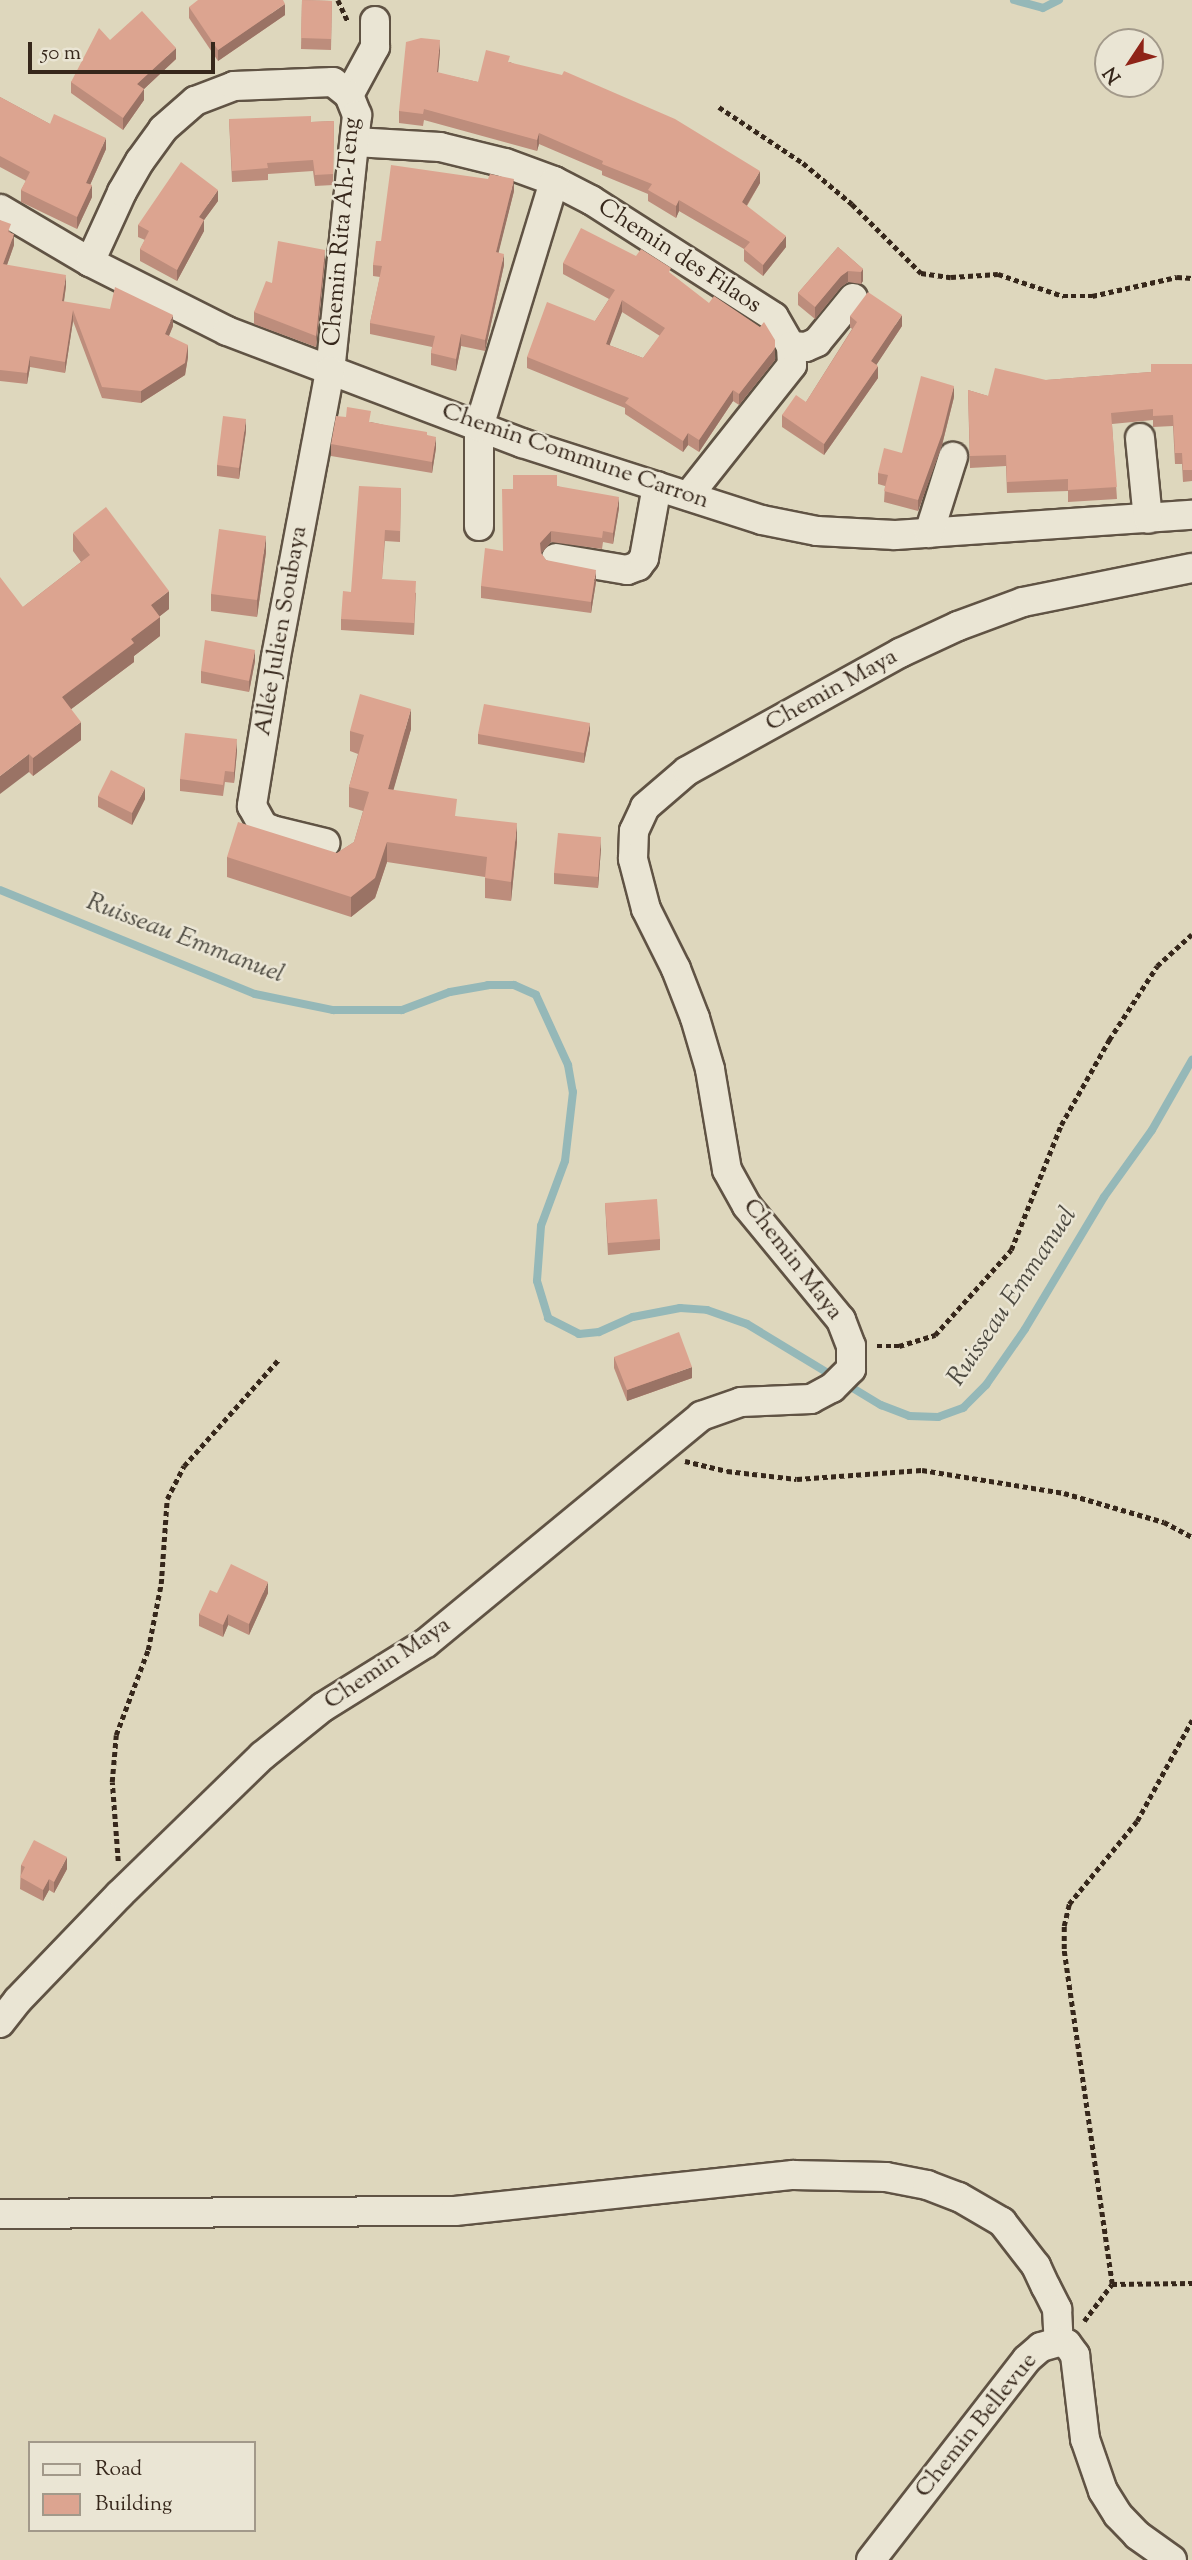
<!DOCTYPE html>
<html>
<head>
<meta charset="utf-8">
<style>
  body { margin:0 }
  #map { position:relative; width:1192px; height:2560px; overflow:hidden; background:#ded7bd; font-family:"Sorts Mill Goudy",serif }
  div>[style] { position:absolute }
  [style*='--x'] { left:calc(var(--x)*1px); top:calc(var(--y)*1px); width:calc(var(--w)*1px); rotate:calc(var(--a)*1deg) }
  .stream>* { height:8px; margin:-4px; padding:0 4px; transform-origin:4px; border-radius:4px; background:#95b8b8 }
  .path>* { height:4.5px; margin-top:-2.25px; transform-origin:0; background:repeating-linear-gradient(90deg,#36271b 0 5px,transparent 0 8.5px) }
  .roads { filter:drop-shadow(2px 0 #605344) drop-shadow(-2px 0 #605344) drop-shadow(0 2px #605344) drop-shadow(0 -2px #605344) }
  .minor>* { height:28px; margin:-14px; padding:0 14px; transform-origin:14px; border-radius:14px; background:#eae5d4 }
  .wall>* { inset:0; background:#bd8d7c }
  .shaded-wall>* { inset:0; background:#9a7365 }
  .building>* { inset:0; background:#dca490 }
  span { translate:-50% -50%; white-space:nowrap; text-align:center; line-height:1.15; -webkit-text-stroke:5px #eae5d4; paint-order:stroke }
  .street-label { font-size:24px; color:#36271b }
  .water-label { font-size:26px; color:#4e4b42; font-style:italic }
  .legend { position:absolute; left:28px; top:2441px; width:228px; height:91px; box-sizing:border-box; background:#eae5d4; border:2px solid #a2998a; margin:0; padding:9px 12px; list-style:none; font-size:21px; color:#36271b }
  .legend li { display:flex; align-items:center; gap:14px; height:35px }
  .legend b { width:35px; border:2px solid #a2998a }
  .north { position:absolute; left:1094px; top:28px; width:70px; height:70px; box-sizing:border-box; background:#eae5d4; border:2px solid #a2998a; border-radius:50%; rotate:234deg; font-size:19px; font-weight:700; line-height:28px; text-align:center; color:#36271b }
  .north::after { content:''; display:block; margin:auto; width:24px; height:32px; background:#8f2418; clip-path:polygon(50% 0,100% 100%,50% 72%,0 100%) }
  .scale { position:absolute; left:28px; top:42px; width:187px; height:32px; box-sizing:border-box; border:4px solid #36271b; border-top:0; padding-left:9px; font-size:21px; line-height:24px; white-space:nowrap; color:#36271b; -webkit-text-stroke:5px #eae5d4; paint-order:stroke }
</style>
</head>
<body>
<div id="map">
  <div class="stream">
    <i style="--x:1014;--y:0;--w:30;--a:15"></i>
    <i style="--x:1043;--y:8;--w:18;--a:-27"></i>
    <i style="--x:0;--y:890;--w:275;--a:22.2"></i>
    <i style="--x:255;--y:994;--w:80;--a:11.6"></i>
    <i style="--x:333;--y:1010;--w:69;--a:0"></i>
    <i style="--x:402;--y:1010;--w:51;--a:-20.6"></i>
    <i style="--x:450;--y:992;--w:39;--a:-10"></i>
    <i style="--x:488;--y:985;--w:26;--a:0"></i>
    <i style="--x:514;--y:985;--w:24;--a:24"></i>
    <i style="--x:536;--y:995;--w:77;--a:65.4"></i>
    <i style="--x:568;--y:1065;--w:27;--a:80"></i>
    <i style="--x:573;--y:1092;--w:69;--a:96.6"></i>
    <i style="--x:565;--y:1161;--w:69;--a:110.3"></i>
    <i style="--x:541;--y:1226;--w:55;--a:94.2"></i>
    <i style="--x:537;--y:1281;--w:39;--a:73"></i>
    <i style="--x:548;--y:1318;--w:35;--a:27"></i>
    <i style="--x:579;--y:1334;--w:20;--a:-6"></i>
    <i style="--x:599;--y:1332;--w:37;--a:-24"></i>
    <i style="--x:633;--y:1317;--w:48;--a:-10.8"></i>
    <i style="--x:680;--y:1308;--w:27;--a:4"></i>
    <i style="--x:707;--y:1310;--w:42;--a:19.3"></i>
    <i style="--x:747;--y:1324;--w:157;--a:31.2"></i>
    <i style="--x:881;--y:1405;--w:30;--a:21"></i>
    <i style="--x:909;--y:1416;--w:29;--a:2"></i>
    <i style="--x:938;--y:1417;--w:27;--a:-20"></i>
    <i style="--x:963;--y:1408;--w:33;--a:-45"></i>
    <i style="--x:986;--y:1385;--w:68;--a:-55.1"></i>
    <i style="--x:1025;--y:1329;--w:154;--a:-59.1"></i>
    <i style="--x:1104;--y:1197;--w:82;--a:-54.4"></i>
    <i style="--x:1152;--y:1130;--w:81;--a:-60.3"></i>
  </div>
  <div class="path">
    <i style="--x:338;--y:0;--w:23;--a:65"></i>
    <i style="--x:719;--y:107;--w:101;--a:33.7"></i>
    <i style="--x:803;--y:163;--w:64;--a:39.9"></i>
    <i style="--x:852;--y:204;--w:98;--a:45"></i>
    <i style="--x:921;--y:273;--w:30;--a:8"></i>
    <i style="--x:951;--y:277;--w:47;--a:-3.7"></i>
    <i style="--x:998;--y:274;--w:69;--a:18.7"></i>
    <i style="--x:1063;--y:296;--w:29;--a:0"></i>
    <i style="--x:1092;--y:296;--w:87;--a:-12.6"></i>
    <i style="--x:1177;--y:277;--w:15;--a:4"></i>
    <i style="--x:877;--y:1346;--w:22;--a:0"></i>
    <i style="--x:899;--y:1346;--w:38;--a:-17"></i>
    <i style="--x:935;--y:1335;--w:114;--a:-48.2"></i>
    <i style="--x:1011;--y:1250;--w:135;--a:-68.2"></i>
    <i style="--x:1061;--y:1125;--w:98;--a:-60.5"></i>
    <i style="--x:1109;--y:1040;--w:88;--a:-57"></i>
    <i style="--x:1157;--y:966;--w:47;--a:-42.4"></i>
    <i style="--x:685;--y:1461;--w:43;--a:13.4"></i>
    <i style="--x:727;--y:1471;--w:70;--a:6.5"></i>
    <i style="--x:797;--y:1479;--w:125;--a:-4.1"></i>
    <i style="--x:922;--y:1470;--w:144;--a:9.2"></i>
    <i style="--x:1064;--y:1493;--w:104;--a:16.2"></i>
    <i style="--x:1164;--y:1522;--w:32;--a:28"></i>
    <i style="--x:118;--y:1861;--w:79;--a:-94.3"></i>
    <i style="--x:112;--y:1782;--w:47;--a:-85.1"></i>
    <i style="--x:116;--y:1735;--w:91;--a:-69.4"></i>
    <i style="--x:148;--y:1650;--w:67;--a:-78.9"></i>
    <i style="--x:161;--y:1584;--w:85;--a:-86"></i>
    <i style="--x:167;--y:1499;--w:37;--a:-63"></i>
    <i style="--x:184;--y:1466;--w:144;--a:-48.4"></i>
    <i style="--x:1112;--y:2284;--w:80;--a:-0.7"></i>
    <i style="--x:1084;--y:2321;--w:46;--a:-52.9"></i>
    <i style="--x:1112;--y:2284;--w:338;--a:-98.2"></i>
    <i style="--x:1064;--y:1949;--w:23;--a:-90"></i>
    <i style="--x:1064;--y:1926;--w:23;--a:-77"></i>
    <i style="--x:1069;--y:1904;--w:107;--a:-50.7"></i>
    <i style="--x:1137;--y:1821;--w:115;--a:-61.4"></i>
  </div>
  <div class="roads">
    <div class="minor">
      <i style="--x:349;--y:95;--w:55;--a:-61.6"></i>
      <i style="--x:375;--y:47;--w:26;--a:-90"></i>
      <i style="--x:355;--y:142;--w:85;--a:3.4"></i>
      <i style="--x:440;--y:147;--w:67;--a:13.8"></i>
      <i style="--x:505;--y:163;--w:52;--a:20.2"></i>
      <i style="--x:554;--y:181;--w:42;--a:27.2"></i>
      <i style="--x:591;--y:200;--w:217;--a:32.6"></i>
      <i style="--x:774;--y:317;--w:34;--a:60"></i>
      <i style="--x:791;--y:346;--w:19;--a:87"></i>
      <i style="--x:792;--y:365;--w:167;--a:128.4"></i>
      <i style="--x:0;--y:209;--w:104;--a:30.5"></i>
      <i style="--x:90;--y:262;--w:153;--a:26.7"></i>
      <i style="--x:227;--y:331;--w:316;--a:20.8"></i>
      <i style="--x:522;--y:443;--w:252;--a:17.8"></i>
      <i style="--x:762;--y:520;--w:56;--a:11.3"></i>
      <i style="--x:817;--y:531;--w:78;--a:2.9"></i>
      <i style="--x:895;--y:535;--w:298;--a:-3.9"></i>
      <i style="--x:90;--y:262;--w:77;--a:-65.4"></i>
      <i style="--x:122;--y:192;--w:36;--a:-60"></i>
      <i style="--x:140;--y:161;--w:39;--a:-54"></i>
      <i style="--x:163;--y:129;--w:43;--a:-41.2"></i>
      <i style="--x:195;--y:101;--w:42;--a:-21"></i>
      <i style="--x:234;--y:86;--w:99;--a:-2.3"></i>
      <i style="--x:333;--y:82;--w:21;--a:39"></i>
      <i style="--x:349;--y:95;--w:22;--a:68"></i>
      <i style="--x:357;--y:115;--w:257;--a:96"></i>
      <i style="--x:330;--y:371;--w:291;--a:100.7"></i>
      <i style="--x:276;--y:657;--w:151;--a:99.2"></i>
      <i style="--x:252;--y:806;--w:23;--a:61"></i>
      <i style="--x:263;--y:826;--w:10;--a:24"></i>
      <i style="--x:272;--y:830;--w:55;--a:13.8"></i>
      <i style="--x:791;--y:346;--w:15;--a:4"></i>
      <i style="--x:806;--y:347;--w:12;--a:-24"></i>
      <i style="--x:817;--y:342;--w:57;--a:-50.7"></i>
      <i style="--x:1140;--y:438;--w:81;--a:84.4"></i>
      <i style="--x:479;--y:526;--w:99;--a:-90"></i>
      <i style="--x:479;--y:427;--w:257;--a:-73"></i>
      <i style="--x:929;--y:533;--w:80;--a:-72.5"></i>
      <i style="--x:556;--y:558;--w:72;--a:9.6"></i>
      <i style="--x:627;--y:570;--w:12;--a:-20"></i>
      <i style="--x:638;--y:566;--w:10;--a:-53"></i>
      <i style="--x:644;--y:558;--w:73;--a:-79.8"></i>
      <i style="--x:0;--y:2023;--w:29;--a:-52"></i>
      <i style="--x:18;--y:2000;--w:147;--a:-46.1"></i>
      <i style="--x:120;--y:1894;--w:198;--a:-44.2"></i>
      <i style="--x:262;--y:1756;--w:78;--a:-38.8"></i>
      <i style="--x:323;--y:1707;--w:121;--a:-31.9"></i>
      <i style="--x:426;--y:1643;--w:357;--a:-39.5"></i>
      <i style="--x:701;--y:1416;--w:42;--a:-19.3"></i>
      <i style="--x:741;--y:1402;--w:70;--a:-2.5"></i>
      <i style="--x:811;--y:1399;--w:24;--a:-28"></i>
      <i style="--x:832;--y:1388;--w:27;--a:-45"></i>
      <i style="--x:851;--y:1369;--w:23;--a:-90"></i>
      <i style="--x:851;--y:1346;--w:28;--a:-111"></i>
      <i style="--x:841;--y:1320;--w:148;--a:-129.5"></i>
      <i style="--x:747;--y:1206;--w:41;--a:-119.1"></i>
      <i style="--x:727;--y:1170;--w:102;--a:-99.6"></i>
      <i style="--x:710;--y:1069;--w:53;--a:-106.4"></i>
      <i style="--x:695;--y:1018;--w:53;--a:-111.2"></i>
      <i style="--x:676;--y:969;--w:67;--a:-116.6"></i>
      <i style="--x:646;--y:909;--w:52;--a:-104.6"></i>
      <i style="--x:633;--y:859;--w:28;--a:-88"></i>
      <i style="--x:634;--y:831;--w:26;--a:-65"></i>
      <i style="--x:645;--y:807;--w:55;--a:-40.6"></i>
      <i style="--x:687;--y:771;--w:244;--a:-29"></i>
      <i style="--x:900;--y:653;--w:64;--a:-25"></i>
      <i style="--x:958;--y:626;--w:69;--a:-20.3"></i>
      <i style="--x:1023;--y:602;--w:172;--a:-11.4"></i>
      <i style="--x:0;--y:2214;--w:455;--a:-0.4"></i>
      <i style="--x:455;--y:2211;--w:340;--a:-6.1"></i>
      <i style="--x:793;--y:2175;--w:93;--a:1.2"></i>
      <i style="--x:886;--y:2177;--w:42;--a:11"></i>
      <i style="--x:927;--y:2185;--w:34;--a:21"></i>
      <i style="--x:959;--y:2197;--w:50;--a:30.2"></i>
      <i style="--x:1002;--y:2222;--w:56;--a:52.3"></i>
      <i style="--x:1036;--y:2266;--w:23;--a:65"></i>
      <i style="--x:1046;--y:2287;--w:25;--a:63"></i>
      <i style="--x:1057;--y:2309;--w:33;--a:87"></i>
      <i style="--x:871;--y:2560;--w:254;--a:-52.2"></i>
      <i style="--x:1027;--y:2359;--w:18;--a:-41"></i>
      <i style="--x:1041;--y:2347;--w:19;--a:-16"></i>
      <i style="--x:1059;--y:2342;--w:8;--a:14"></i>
      <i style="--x:1067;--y:2344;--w:14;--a:54"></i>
      <i style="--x:1075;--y:2355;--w:85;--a:83.2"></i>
      <i style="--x:1085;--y:2439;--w:55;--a:70.9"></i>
      <i style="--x:1103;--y:2491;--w:28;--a:58"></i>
      <i style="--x:1118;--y:2515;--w:28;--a:46"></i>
      <i style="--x:1137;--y:2535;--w:43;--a:35.5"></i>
    </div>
  </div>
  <div class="wall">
    <i style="clip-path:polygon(302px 0,332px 1px,331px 50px,301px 49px)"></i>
    <i style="clip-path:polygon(189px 7px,285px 15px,218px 61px,189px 18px)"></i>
    <i style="clip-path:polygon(110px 40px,176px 59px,144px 89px,144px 100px,123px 130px,71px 93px,71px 82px)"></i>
    <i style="clip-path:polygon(440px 51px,438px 73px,478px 82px,510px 62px,760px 183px,747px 206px,786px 247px,763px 276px,744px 261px,744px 249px,679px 211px,676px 218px,648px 201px,648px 194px,602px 175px,602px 171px,539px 144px,537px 151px,424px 120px,423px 126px,399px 123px,399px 111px)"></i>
    <i style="clip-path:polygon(0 97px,50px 124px,106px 149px,90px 185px,92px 197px,77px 229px,21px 202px,21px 190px,26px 181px,0 167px)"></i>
    <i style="clip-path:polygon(229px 119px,311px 122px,334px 121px,333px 185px,315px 186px,313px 171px,268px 174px,268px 180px,232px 182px)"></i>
    <i style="clip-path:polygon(514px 191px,498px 253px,504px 265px,485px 351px,461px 346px,456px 371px,431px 365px,431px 353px,432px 347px,370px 334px,370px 323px,380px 277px,373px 276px,373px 265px,381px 241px)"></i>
    <i style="clip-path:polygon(218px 201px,204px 220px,204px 231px,177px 281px,140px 261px,140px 249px,145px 240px,138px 237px,138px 225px)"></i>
    <i style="clip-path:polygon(0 220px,11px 233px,14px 245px,7px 265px,66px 286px,64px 302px,173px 326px,169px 336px,188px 357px,185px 375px,141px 403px,102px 398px,73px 321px,65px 373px,30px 367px,27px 384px,0 381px)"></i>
    <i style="clip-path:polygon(838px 247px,863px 269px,863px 281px,861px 284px,848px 282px,841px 287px,815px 319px,798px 305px,798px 293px)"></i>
    <i style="clip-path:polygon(325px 261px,316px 347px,254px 324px,254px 312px,272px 283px)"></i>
    <i style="clip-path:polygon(evenodd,563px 263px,671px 274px,775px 360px,739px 405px,733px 401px,699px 452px,688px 445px,683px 452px,625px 414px,625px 408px,527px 368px,527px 357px,595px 321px,609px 299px,563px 274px,563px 263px,622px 312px,660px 336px,643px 358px,609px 345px,622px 312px)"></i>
    <i style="clip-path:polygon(850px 316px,902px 326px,876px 365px,878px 378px,824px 455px,782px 427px,782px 415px,806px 402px,852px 329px,850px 327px)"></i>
    <i style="clip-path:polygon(1192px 364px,1192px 481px,1183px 482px,1182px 464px,1175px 464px,1173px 426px,1153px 427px,1153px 420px,1112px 424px,1117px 499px,1068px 502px,1068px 491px,1007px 493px,1006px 466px,970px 468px,968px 390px,988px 396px,1046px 380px,1151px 372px)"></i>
    <i style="clip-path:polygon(954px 397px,942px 445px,918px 511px,884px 502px,885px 486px,878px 484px,878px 473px,902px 453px)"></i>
    <i style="clip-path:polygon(371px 422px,427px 435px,436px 448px,432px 473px,331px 456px,331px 444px)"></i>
    <i style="clip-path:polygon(246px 431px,239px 479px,217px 476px,217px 465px)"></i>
    <i style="clip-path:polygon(557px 486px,619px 508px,613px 544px,603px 542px,602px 549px,551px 542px,541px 553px,546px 560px,596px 582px,591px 613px,481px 598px,481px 586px)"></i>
    <i style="clip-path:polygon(401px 488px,400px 542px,385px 541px,382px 579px,416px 593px,414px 635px,341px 630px,341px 619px,351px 592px)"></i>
    <i style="clip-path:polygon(73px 533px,169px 609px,160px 616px,160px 636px,134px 656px,134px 662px,71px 709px,81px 740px,33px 776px,29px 772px,23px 607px,81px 562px,73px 551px)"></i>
    <i style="clip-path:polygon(266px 552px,257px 617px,211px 611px,211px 594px)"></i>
    <i style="clip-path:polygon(255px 661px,249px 692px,201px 683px,201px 671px)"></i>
    <i style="clip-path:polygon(411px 729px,393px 790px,517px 842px,511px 901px,485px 898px,485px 877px,387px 862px,375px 898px,351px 917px,227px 877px,227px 857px,337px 853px,354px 842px,363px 811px,349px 807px,349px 787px,358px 754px,350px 751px,350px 731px)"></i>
    <i style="clip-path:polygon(590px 733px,584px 763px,478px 744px,478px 734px)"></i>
    <i style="clip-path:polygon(237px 751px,234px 783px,225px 782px,223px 796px,180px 791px,180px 779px)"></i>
    <i style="clip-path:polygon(98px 796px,145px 799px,132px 825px,98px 807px)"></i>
    <i style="clip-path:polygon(601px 848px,598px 888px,554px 884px,554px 873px)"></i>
    <i style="clip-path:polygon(605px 1203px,660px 1239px,660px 1250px,608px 1255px)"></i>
    <i style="clip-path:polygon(614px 1357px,692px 1378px,627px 1401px,614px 1368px)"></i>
    <i style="clip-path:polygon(217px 1593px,268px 1593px,249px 1635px,228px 1625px,223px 1637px,199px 1626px,199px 1614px)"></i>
    <i style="clip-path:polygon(21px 1865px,67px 1869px,54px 1893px,49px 1890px,43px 1901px,20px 1889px)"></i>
  </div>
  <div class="shaded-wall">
    <i style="clip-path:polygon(285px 4px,285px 15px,218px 61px,218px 50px)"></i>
    <i style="clip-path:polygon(440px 40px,440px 51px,437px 84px,437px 72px)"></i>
    <i style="clip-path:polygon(176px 48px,176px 59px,144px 89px,144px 100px,123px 130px,123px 118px,137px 84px)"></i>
    <i style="clip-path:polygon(539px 133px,539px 144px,537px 151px,537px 140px)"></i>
    <i style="clip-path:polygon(106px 138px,106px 149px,86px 194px,86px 183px)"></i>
    <i style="clip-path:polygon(760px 171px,760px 183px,742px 213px,742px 202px)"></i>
    <i style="clip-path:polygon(514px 179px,514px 191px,496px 263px,496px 252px)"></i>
    <i style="clip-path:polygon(92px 185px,92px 197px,77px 229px,77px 217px)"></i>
    <i style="clip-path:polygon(218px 190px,218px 201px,204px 220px,204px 231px,177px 281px,177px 270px,199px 217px)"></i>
    <i style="clip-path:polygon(679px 200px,679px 211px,676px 218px,676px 206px)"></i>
    <i style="clip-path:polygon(14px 234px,14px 245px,3px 276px,3px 264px)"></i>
    <i style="clip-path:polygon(786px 236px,786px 247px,763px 276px,763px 265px)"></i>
    <i style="clip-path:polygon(325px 250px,325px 261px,316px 347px,316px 336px)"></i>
    <i style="clip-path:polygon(504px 254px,504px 265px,485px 351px,485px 340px)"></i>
    <i style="clip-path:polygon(863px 269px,863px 281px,861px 284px,861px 272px)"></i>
    <i style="clip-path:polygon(848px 271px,848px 282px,841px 287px,815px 319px,815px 307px,841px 276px)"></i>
    <i style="clip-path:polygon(66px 275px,66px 286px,62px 313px,62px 301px)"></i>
    <i style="clip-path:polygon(622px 300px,622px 312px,606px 355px,606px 344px)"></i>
    <i style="clip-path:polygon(73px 310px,73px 321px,65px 373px,65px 362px)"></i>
    <i style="clip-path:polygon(173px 315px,173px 326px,165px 345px,165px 334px)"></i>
    <i style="clip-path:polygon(902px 315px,902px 326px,871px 373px,871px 361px)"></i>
    <i style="clip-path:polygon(461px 334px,461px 346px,456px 371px,456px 359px)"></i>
    <i style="clip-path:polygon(188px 345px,188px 357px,185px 375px,141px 403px,141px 391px)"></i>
    <i style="clip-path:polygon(775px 348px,775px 360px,739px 405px,739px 394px)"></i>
    <i style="clip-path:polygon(30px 356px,30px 367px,27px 384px,27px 373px)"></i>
    <i style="clip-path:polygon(878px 366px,878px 378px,824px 455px,824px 444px)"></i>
    <i style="clip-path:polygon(954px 386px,954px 397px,942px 445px,918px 511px,918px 500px)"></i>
    <i style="clip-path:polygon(733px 390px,733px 401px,699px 452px,699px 440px)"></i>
    <i style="clip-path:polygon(246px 419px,246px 431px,239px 479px,239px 468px)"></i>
    <i style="clip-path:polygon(688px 433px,688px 445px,683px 452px,683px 441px)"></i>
    <i style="clip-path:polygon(436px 437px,436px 448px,432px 473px,432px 462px)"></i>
    <i style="clip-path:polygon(619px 497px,619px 508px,613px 544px,613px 533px)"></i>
    <i style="clip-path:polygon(551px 531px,551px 542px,540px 555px,540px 543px)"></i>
    <i style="clip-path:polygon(266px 536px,266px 552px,257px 617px,257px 600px)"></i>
    <i style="clip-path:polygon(596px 570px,596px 582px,591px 613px,591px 602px)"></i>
    <i style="clip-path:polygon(169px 591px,169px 609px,151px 623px,151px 605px)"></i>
    <i style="clip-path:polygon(160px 617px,160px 636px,134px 656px,134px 662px,62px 716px,62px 697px,131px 639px)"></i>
    <i style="clip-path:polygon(255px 650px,255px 661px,249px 692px,249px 681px)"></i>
    <i style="clip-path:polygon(411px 709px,411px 729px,388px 809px,388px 789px)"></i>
    <i style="clip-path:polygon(81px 722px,81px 740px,33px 776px,33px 758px)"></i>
    <i style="clip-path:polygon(590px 723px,590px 733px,584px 763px,584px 753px)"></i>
    <i style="clip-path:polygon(237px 739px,237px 751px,234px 783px,234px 772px)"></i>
    <i style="clip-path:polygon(29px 754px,29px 772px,0 794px,0 776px)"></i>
    <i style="clip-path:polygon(145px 788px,145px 799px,132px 825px,132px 813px)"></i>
    <i style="clip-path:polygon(517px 823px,517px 842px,511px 901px,511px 882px)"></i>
    <i style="clip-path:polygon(601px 837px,601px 848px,598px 888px,598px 877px)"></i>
    <i style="clip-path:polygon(387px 842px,387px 862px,375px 898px,351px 917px,351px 897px)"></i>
    <i style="clip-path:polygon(692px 1367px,692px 1378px,627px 1401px,627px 1390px)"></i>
    <i style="clip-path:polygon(268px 1582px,268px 1593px,249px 1635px,249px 1624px)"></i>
    <i style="clip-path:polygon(228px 1614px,228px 1625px,223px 1637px,223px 1625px)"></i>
    <i style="clip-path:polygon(67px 1857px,67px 1869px,54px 1893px,54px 1882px)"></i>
    <i style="clip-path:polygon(49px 1879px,49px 1890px,43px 1901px,43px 1890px)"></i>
  </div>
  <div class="building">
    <i style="clip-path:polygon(198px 0,283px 0,285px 4px,218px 50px,189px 7px)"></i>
    <i style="clip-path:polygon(302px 0,332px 1px,331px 39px,301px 38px)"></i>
    <i style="clip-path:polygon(142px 11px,176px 48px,137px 84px,144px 89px,123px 118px,71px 82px,99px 28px,110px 40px)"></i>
    <i style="clip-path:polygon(421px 38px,440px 40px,437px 72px,478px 82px,486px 50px,510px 56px,508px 62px,562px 75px,564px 71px,675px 119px,760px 171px,742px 202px,786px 236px,763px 265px,744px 249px,750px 242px,679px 200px,676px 206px,648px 190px,652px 184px,602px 164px,603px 161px,539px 133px,537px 140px,424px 109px,423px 114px,399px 111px,406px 42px)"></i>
    <i style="clip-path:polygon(0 97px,50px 124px,54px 114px,106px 138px,86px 183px,92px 185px,77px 217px,21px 190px,30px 172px,0 156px)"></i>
    <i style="clip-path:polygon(311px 116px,311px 122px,334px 121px,333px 174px,315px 175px,313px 160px,267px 163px,268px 168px,232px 171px,229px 119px)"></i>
    <i style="clip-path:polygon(181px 162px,218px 190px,199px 217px,204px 220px,177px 270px,140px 249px,149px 231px,138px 225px)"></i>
    <i style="clip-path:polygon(391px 165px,488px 179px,490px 174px,514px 179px,496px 252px,504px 254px,485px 340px,461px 334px,456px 359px,431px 353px,435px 336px,370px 323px,382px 266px,373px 265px,376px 241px,381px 241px)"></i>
    <i style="clip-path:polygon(0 220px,11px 224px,8px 232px,14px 234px,3px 264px,66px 275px,62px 301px,110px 309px,115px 287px,173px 315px,165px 334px,188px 345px,185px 363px,141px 391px,102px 387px,73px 310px,65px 362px,30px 356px,27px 373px,0 370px)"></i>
    <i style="clip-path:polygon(evenodd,581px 228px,636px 256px,641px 249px,671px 268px,669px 272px,709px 303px,714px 296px,760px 327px,764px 322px,775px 340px,775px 348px,739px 394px,733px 390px,699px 440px,688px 433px,683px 441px,625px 403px,629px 398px,527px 357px,547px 302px,595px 321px,615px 290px,563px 263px,581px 228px,622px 300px,665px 328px,643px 358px,606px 344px,622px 300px)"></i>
    <i style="clip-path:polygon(278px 241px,325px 250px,316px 336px,254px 312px,266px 281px,272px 283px)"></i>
    <i style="clip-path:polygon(838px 247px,863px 269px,861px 272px,848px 271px,841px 276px,815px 307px,798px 293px)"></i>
    <i style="clip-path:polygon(868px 292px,902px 315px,871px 361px,878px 366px,824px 444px,782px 415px,796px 395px,806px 402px,857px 322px,850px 316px)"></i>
    <i style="clip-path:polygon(1151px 364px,1192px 364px,1192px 470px,1183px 470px,1182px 453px,1175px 453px,1173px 415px,1153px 416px,1153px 409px,1111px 413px,1117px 487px,1068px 490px,1068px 479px,1007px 482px,1006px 455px,970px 456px,968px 390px,988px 396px,995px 368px,1046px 380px,1151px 372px)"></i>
    <i style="clip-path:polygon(921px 376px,954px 386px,942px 434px,918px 500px,884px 491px,888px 475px,878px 473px,884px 448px,902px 453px)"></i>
    <i style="clip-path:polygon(347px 407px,371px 411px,369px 422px,427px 432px,427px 435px,436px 437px,432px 462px,331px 444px,336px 416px,346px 417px)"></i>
    <i style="clip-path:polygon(223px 416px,246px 419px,239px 468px,217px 465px)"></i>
    <i style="clip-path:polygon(513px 475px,557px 475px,557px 486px,619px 497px,613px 533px,603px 531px,602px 538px,551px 531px,540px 543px,541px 553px,546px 560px,596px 570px,591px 602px,481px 586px,485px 548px,503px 551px,502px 489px,513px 489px)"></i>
    <i style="clip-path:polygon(359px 486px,401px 488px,400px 531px,385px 530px,382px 579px,416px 581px,414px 623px,341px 619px,343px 591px,351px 592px)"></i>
    <i style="clip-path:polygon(106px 507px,169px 591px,151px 605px,160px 617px,131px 639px,134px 643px,62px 697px,81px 722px,33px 758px,29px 754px,0 776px,0 577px,23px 607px,90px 555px,73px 533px)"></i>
    <i style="clip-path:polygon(219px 529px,266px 536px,257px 600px,211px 594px)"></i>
    <i style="clip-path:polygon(205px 640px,255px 650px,249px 681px,201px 671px)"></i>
    <i style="clip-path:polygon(360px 694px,411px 709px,388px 789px,457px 799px,455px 816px,517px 823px,511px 882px,485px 878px,487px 857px,387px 842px,375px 878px,351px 897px,227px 857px,238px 822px,337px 853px,354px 842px,369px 792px,349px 787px,364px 735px,350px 731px)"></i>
    <i style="clip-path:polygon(484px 704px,590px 723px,584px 753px,478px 734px)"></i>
    <i style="clip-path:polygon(185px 733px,237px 739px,234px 772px,225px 771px,223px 785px,180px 779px)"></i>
    <i style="clip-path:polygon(111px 770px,145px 788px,132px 813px,98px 796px)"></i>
    <i style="clip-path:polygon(558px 833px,601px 837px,598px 877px,554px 873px)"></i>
    <i style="clip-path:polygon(657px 1199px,660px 1239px,608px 1243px,605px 1203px)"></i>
    <i style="clip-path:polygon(679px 1332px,692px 1367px,627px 1390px,614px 1357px)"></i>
    <i style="clip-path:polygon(231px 1564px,268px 1582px,249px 1624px,228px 1614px,223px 1625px,199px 1614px,210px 1590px,217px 1593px)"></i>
    <i style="clip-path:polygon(34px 1840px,67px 1857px,54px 1882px,49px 1879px,43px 1890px,20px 1877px,25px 1867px,21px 1865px)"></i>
  </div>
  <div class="street-label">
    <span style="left:343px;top:232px;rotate:-85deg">Chemin Rita Ah-Teng</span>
    <span style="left:679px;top:257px;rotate:33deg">Chemin des Filaos</span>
    <span style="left:575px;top:457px;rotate:19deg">Chemin Commune Carron</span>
    <span style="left:282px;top:631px;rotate:-80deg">Allée Julien Soubaya</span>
    <span style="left:832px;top:691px;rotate:-29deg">Chemin Maya</span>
    <span style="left:792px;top:1260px;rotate:52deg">Chemin Maya</span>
    <span style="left:388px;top:1664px;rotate:-34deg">Chemin Maya</span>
    <span style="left:977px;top:2426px;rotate:-51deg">Chemin Bellevue</span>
  </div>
  <div class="water-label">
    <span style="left:185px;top:939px;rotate:21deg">Ruisseau Emmanuel</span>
    <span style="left:1013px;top:1297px;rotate:-56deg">Ruisseau Emmanuel</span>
  </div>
  <ul class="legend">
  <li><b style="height:9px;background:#eae5d4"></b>Road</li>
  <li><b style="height:19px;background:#dca490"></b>Building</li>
  </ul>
  <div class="north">N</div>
  <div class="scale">50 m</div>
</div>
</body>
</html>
